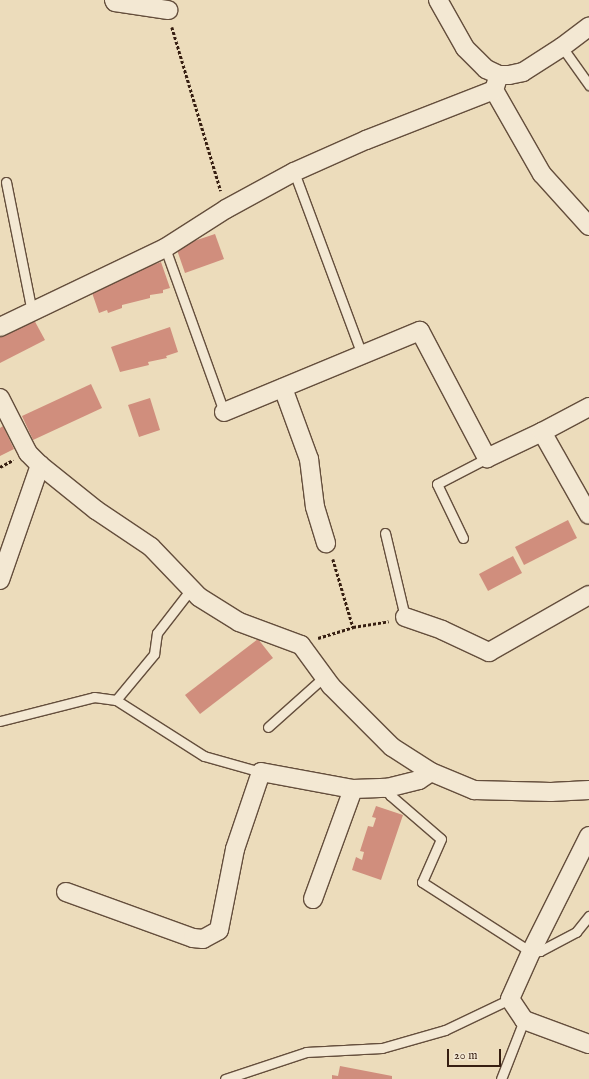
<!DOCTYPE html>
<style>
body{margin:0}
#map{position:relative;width:589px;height:1079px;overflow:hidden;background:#ecdcbb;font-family:"IM FELL English",serif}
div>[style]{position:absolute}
.building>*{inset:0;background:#d08e7d}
.path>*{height:2.5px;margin-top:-1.25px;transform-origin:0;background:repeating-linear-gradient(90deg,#361e11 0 3px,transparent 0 5px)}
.roads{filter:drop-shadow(1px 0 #644e3c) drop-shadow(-1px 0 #644e3c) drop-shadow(0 1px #644e3c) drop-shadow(0 -1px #644e3c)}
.service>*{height:9px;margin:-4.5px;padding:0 4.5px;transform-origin:4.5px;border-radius:4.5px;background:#f3e8d3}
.minor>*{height:18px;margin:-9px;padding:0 9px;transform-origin:9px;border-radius:9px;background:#f3e8d3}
span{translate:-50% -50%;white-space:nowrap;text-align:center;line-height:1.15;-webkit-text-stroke:3px #f3e8d3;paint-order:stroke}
.scale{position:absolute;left:447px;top:1049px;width:54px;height:18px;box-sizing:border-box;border:2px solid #361e11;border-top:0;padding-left:5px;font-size:12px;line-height:14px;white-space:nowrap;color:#361e11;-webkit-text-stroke:3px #f3e8d3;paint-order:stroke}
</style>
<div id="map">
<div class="building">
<div style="clip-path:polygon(215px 234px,224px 259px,185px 273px,177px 250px,179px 246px)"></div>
<div style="clip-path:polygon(161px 262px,170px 288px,163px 290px,163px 293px,150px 295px,150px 298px,122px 305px,122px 308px,108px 313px,107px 310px,99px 313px,90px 287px)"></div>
<div style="clip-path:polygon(33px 318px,45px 340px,0 363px,0 336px)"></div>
<div style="clip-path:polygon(170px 327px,178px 352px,166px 356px,167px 358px,148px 362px,149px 365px,120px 372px,111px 347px)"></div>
<div style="clip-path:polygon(91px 384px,102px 408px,33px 440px,22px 416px)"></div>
<div style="clip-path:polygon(150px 398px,160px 430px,139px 437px,128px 405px)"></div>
<div style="clip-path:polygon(3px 426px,14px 449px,0 456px,0 428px)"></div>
<div style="clip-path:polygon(568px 520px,577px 538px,524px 565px,515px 547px)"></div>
<div style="clip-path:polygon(513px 556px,522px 573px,488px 591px,479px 574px)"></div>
<div style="clip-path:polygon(258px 639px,273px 658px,200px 714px,185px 695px)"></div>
<div style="clip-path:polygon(376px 806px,403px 815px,381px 880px,352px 870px,356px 857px,362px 860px,364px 852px,360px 851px,368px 826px,373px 827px,376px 818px,372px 817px)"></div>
<div style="clip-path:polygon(340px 1066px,392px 1076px,392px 1079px,332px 1079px,332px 1075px,338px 1076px)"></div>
</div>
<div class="path">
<div style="left:172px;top:27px;width:171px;rotate:73.4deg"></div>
<div style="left:0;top:467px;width:15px;rotate:-28deg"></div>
<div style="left:333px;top:559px;width:71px;rotate:73.6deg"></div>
<div style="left:318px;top:638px;width:37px;rotate:-17deg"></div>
<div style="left:353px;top:627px;width:36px;rotate:-9deg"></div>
</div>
<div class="roads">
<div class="service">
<div style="left:562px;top:47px;width:47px;rotate:54.6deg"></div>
<div style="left:294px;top:172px;width:195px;rotate:69.6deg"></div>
<div style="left:6px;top:182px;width:133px;rotate:78.7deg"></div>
<div style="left:165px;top:248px;width:174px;rotate:70.2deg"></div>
<div style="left:385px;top:533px;width:86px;rotate:76.6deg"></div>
<div style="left:463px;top:538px;width:60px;rotate:-115.7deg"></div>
<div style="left:437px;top:484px;width:56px;rotate:-27.5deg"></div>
<div style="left:116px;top:700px;width:60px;rotate:-50.4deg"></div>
<div style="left:154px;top:654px;width:21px;rotate:-82deg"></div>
<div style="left:157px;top:633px;width:56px;rotate:-52.3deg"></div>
<div style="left:0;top:721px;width:97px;rotate:-14.3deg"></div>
<div style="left:94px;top:697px;width:22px;rotate:8deg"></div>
<div style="left:116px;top:700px;width:104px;rotate:32.5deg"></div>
<div style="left:204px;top:756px;width:59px;rotate:15.7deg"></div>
<div style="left:268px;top:727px;width:75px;rotate:-41.8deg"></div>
<div style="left:387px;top:788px;width:8px;rotate:67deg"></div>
<div style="left:390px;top:795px;width:67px;rotate:40.8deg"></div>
<div style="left:441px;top:839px;width:47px;rotate:113.8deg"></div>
<div style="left:422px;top:882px;width:130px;rotate:32.7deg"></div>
<div style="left:531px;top:952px;width:9px;rotate:-6deg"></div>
<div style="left:540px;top:951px;width:41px;rotate:-27.8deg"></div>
<div style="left:576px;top:932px;width:21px;rotate:-51deg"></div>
<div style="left:225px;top:1079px;width:85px;rotate:-18.4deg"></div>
<div style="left:306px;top:1052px;width:76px;rotate:-3deg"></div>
<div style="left:382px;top:1048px;width:66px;rotate:-15.9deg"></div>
<div style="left:445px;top:1030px;width:72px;rotate:-25.5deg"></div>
<div style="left:501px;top:1079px;width:63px;rotate:-68.7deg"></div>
</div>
<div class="minor">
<div style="left:114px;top:0;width:2px;rotate:63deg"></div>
<div style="left:115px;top:2px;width:54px;rotate:8.6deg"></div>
<div style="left:438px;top:0;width:55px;rotate:60.6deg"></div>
<div style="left:465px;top:48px;width:30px;rotate:45deg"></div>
<div style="left:486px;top:69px;width:14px;rotate:25deg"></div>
<div style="left:499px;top:75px;width:10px"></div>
<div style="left:509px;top:75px;width:14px;rotate:-12deg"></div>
<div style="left:523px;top:72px;width:46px;rotate:-32.7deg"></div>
<div style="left:562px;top:47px;width:34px;rotate:-37deg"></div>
<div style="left:494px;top:90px;width:97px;rotate:60.3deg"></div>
<div style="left:542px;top:174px;width:70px;rotate:47.9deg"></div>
<div style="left:0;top:327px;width:183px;rotate:-25.6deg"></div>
<div style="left:165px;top:248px;width:72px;rotate:-32.6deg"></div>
<div style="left:226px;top:209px;width:77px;rotate:-28.6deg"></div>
<div style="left:294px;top:172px;width:79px;rotate:-24deg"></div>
<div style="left:366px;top:140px;width:137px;rotate:-21.3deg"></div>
<div style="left:494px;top:90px;width:16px;rotate:-72deg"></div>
<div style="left:283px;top:388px;width:76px;rotate:69.9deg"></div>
<div style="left:309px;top:459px;width:48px;rotate:82.9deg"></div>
<div style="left:315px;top:507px;width:38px;rotate:73deg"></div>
<div style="left:0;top:398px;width:62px;rotate:63deg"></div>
<div style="left:28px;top:453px;width:17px;rotate:45deg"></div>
<div style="left:40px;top:465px;width:72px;rotate:38.8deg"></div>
<div style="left:96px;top:510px;width:66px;rotate:33.9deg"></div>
<div style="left:151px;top:547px;width:69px;rotate:46.2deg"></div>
<div style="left:199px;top:597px;width:47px;rotate:32deg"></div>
<div style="left:239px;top:622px;width:66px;rotate:20.4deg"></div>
<div style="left:301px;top:645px;width:51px;rotate:53.8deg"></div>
<div style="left:331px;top:686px;width:86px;rotate:45deg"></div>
<div style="left:392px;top:747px;width:46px;rotate:32.7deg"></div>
<div style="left:431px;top:772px;width:47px;rotate:22.7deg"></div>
<div style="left:474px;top:790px;width:77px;rotate:1.5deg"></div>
<div style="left:551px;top:792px;width:38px;rotate:-3deg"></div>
<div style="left:224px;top:412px;width:212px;rotate:-22.5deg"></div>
<div style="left:420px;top:331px;width:144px;rotate:62.2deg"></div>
<div style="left:487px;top:458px;width:61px;rotate:-25.3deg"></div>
<div style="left:542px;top:432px;width:53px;rotate:-28deg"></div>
<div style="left:542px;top:432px;width:95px;rotate:60.5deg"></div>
<div style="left:0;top:580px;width:122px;rotate:-70.8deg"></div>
<div style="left:405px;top:617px;width:39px;rotate:19deg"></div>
<div style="left:442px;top:630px;width:52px;rotate:25.1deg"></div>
<div style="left:489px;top:652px;width:115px;rotate:-29.7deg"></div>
<div style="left:589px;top:836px;width:130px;rotate:116.6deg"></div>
<div style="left:531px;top:952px;width:51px;rotate:114.1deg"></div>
<div style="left:510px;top:999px;width:25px;rotate:56deg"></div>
<div style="left:524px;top:1020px;width:69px;rotate:20.3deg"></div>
<div style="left:66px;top:892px;width:135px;rotate:19.9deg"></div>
<div style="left:193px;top:938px;width:10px;rotate:6deg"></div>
<div style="left:203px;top:939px;width:18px;rotate:-29deg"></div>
<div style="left:219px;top:930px;width:83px;rotate:-78.8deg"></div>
<div style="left:235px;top:849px;width:81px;rotate:-71.3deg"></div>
<div style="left:261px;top:772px;width:94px;rotate:10.5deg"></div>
<div style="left:353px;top:789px;width:34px;rotate:-2deg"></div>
<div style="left:387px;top:788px;width:33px;rotate:-14deg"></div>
<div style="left:419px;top:780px;width:14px;rotate:-34deg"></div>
<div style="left:313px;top:899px;width:117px;rotate:-70deg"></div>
</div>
</div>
<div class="scale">20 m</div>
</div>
